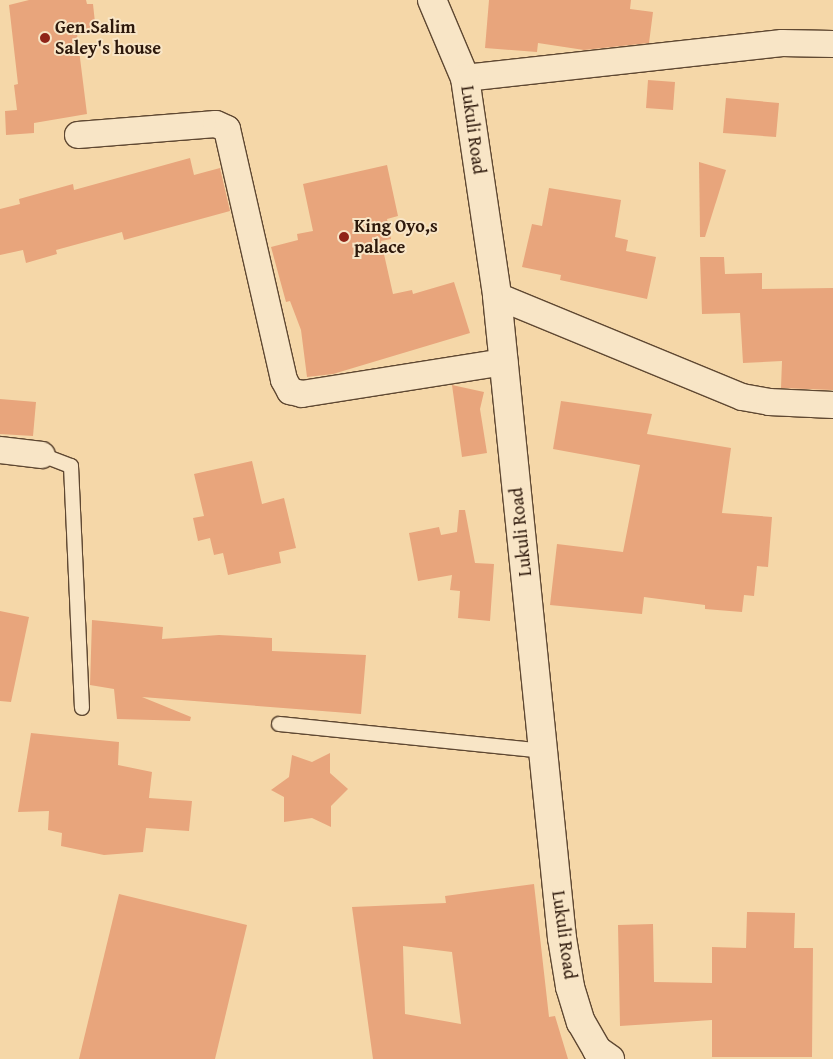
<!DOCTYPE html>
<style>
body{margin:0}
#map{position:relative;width:833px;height:1059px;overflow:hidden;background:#f5d7a8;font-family:"Gentium Book Plus",serif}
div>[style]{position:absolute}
.building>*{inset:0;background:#e8a57c}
.roads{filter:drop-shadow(1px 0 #5f4832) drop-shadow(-1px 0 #5f4832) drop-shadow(0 1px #5f4832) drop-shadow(0 -1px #5f4832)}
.service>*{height:14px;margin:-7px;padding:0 7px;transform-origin:7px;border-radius:7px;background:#f8e5c6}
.minor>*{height:26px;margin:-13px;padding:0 13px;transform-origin:13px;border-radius:13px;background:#f8e5c6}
.tertiary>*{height:28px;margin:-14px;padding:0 14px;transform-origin:14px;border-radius:14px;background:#f8e5c6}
.dots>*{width:14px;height:14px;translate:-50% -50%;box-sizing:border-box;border:2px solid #f8e5c6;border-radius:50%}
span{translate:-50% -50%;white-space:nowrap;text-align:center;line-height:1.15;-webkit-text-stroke:4px #f8e5c6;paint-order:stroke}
.poi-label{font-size:18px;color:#2d180b;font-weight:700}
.left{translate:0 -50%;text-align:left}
.street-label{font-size:18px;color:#2d180b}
</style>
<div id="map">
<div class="building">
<div style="clip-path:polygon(29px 0,86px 0,87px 4px,93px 4px,96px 32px,77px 34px,87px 114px,34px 123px,34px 133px,6px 135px,5px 111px,17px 110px,14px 85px,18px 84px,9px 5px)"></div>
<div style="clip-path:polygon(489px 0,631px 0,630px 9px,653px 12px,649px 43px,584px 50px,538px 43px,537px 52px,485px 48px)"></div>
<div style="clip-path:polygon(648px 80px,675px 82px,673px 110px,646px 108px)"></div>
<div style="clip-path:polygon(726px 98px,779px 103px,776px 137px,723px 133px)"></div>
<div style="clip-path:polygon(190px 158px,194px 175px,220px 168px,230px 211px,124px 240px,122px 232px,56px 250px,57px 254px,26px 263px,23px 250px,0 255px,0 209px,20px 204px,19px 199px,73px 184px,74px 190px)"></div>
<div style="clip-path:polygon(699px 162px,726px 170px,705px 237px,700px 237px)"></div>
<div style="clip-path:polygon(387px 165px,398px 216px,387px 219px,391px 239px,381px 241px,393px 294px,412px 290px,413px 294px,454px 282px,470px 333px,333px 374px,307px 377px,301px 330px,290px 301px,286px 302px,271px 247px,298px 240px,297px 234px,313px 231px,303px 184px)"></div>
<div style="clip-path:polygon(549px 188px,621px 200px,615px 237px,628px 240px,626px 251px,656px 257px,647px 299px,560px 280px,561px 275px,522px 267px,532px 224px,542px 226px)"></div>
<div style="clip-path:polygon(700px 257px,724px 257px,725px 274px,762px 273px,762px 289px,833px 288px,833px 390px,781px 388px,782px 361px,743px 363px,740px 313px,702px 314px)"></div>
<div style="clip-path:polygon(452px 385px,484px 392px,480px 409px,487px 453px,462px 457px)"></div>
<div style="clip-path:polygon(0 399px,36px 402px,33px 436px,0 434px)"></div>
<div style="clip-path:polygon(561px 401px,652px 414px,647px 434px,731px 448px,722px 513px,772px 517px,768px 567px,757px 566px,754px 596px,744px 595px,742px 612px,705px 609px,705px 605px,644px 597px,642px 614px,550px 605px,557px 544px,623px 552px,640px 465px,553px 449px)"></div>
<div style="clip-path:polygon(252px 461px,262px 504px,284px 498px,296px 548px,279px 552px,281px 563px,228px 575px,223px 553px,214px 555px,210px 538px,198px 541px,193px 518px,204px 516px,194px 474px)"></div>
<div style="clip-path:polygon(459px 510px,465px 510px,475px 563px,494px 564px,490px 621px,458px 618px,460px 591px,450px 590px,452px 575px,418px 581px,409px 533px,439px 527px,441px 535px,457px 532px)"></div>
<div style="clip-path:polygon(0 611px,29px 617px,11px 702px,0 701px)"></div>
<div style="clip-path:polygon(92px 620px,163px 627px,162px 639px,219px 635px,272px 638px,272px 651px,366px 655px,361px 714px,142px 697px,191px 717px,190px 721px,117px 719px,114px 689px,90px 685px)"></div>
<div style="clip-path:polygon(31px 733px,119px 742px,118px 765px,152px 772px,149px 798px,192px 801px,189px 831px,146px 828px,143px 852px,104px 855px,61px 846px,62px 833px,48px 830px,49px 811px,18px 812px)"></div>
<div style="clip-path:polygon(330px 753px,330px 773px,348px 789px,331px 806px,331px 827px,312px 818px,284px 822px,284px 797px,271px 790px,289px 777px,292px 755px,312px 762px)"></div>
<div style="clip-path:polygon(evenodd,534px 884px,549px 1017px,555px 1016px,568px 1059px,373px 1059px,352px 907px,446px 903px,445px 896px,534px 884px,403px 946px,452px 952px,461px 1024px,405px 1014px,403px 946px)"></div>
<div style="clip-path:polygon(119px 894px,247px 925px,215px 1059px,79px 1059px)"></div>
<div style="clip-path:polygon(747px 912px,795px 913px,794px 948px,813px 948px,812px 1057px,712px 1057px,712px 1020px,620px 1026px,618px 925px,653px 924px,654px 982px,712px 983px,712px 947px,746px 948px)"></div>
</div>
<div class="roads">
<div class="service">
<div style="left:42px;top:455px;width:31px;rotate:21deg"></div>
<div style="left:71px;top:466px;width:242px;rotate:87.4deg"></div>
<div style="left:279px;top:724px;width:265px;rotate:5.8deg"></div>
</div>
<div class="minor">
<div style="left:465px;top:78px;width:319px;rotate:-6.3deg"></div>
<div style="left:782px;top:43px;width:51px;rotate:1.1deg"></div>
<div style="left:78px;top:135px;width:138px;rotate:-4.6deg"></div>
<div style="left:216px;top:124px;width:12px;rotate:24deg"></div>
<div style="left:227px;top:129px;width:257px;rotate:77.2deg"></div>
<div style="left:284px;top:380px;width:13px;rotate:61deg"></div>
<div style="left:290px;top:391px;width:12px;rotate:14deg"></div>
<div style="left:302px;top:394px;width:205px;rotate:-9deg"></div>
<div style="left:497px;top:296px;width:265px;rotate:22.4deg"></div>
<div style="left:742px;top:397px;width:27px;rotate:10deg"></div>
<div style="left:769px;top:402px;width:64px;rotate:2.7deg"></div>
<div style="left:0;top:450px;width:42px;rotate:6.8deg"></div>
</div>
<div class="tertiary">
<div style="left:432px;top:0;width:85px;rotate:67.1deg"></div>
<div style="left:465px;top:78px;width:220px;rotate:81.6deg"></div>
<div style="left:497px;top:296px;width:645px;rotate:84.22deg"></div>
<div style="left:562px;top:938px;width:50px;rotate:80.7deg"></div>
<div style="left:570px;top:987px;width:37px;rotate:73deg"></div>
<div style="left:581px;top:1022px;width:32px;rotate:60deg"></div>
<div style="left:597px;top:1050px;width:16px;rotate:35deg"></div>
</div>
</div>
<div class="dots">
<div style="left:45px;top:38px;background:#8f2418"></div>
<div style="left:344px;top:237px;background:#8f2418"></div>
</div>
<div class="poi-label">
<span class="left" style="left:55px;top:38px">Gen.Salim<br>Saley's house</span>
<span class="left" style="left:354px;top:237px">King Oyo,s<br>palace</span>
</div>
<div class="street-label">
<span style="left:473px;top:130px;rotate:82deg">Lukuli Road</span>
<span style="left:521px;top:532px;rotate:-96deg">Lukuli Road</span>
<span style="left:564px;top:935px;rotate:82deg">Lukuli Road</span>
</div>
</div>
